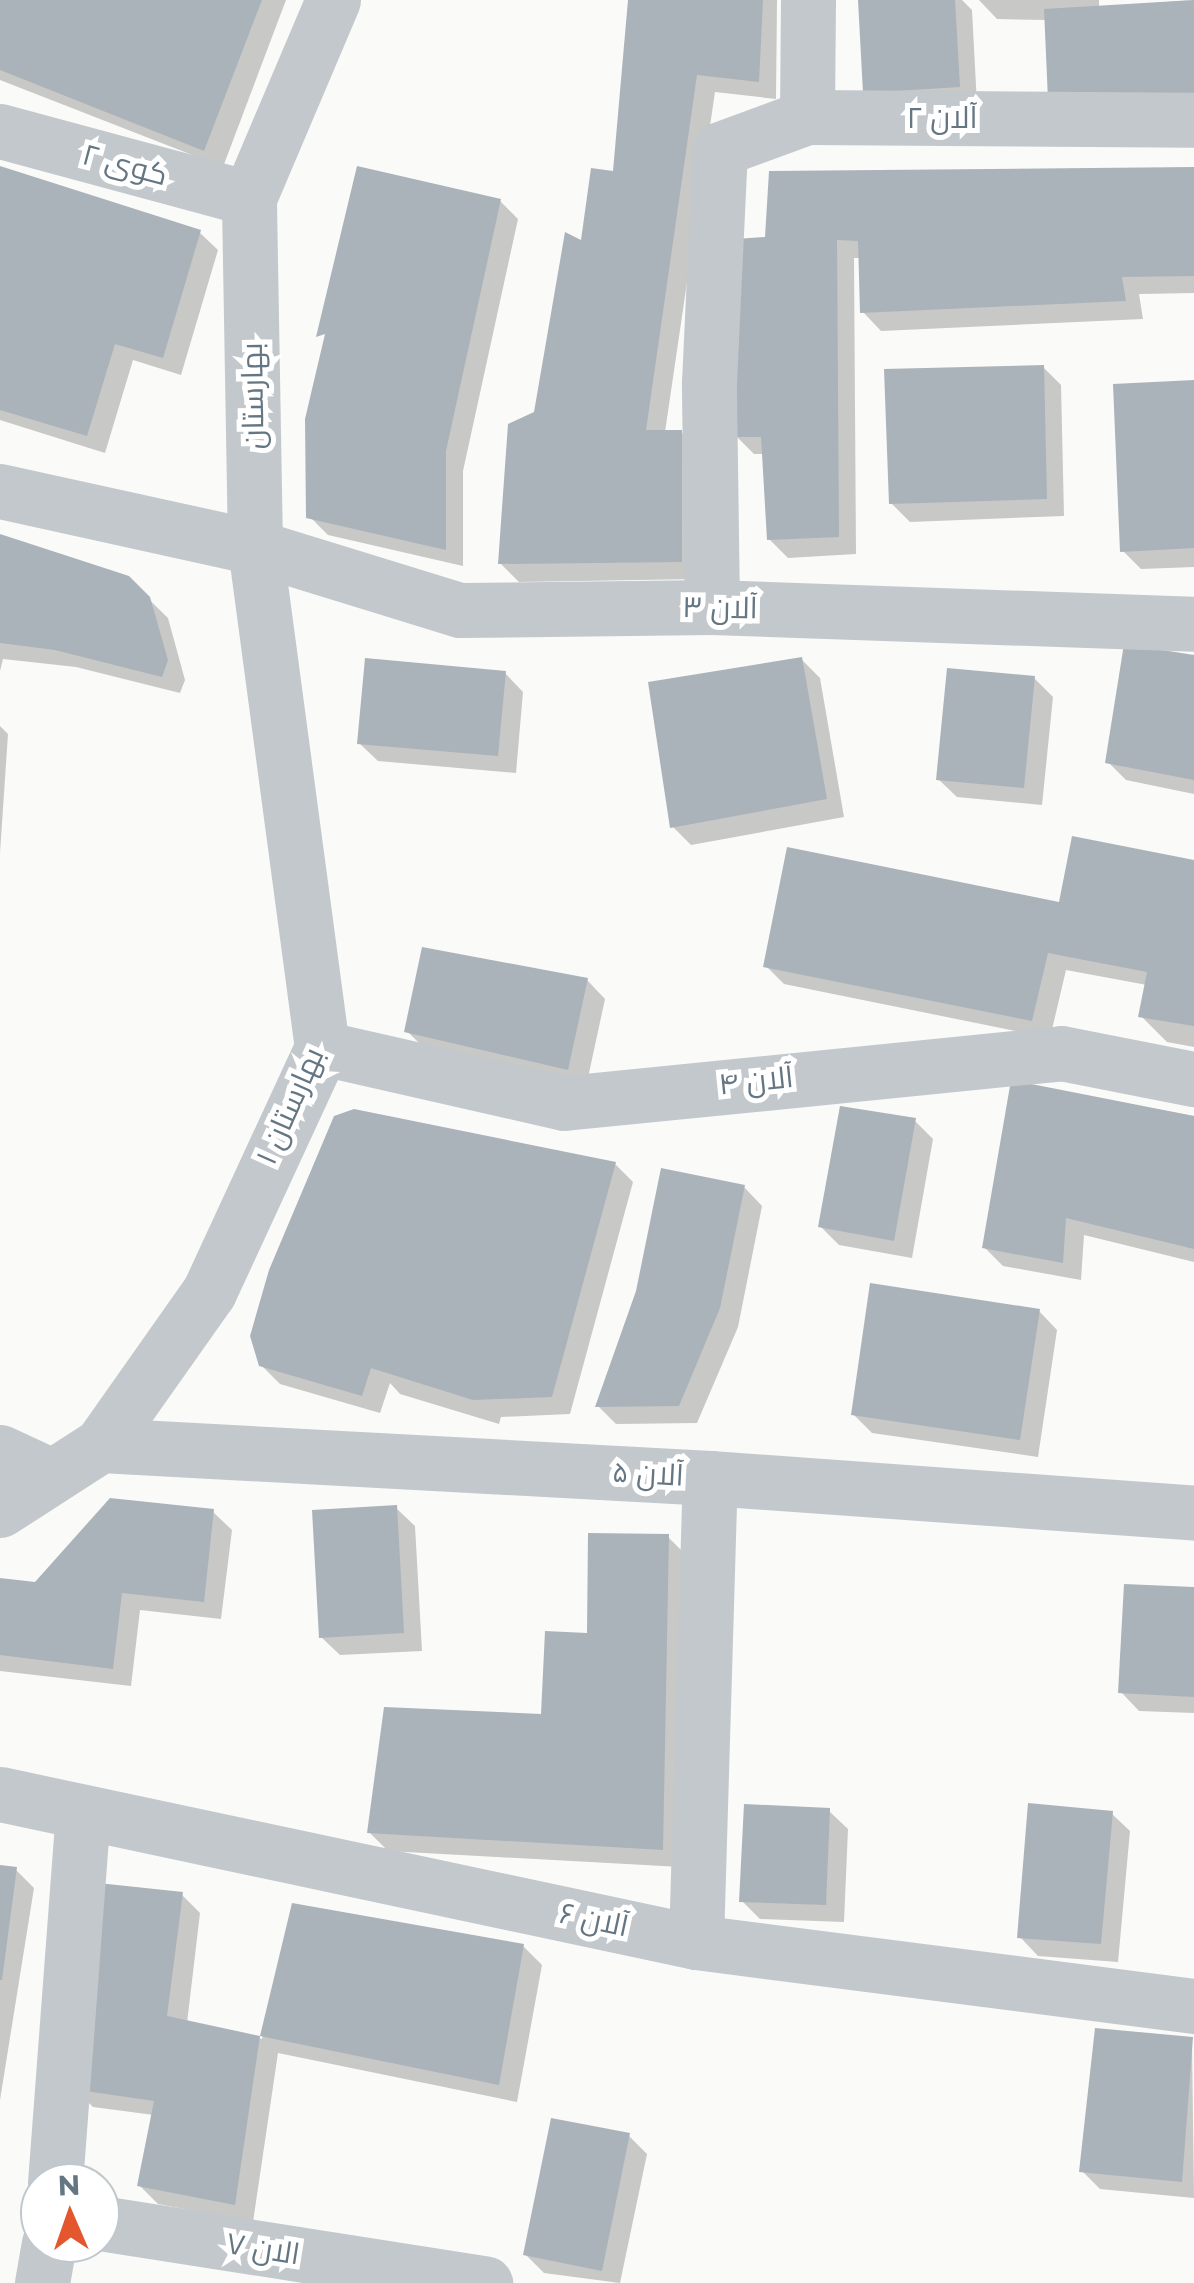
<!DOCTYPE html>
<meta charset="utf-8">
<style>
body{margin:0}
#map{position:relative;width:1194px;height:2283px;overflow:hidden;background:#fafaf8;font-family:Montserrat,Cairo,sans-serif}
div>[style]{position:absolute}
.shadow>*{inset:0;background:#0003}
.building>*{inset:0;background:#aab3b9}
.minor>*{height:55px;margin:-27.5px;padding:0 27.5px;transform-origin:27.5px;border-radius:27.5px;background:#c3c8cc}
span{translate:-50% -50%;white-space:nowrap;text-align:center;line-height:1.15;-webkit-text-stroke:10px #fff;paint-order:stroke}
.street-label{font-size:30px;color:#657683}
.north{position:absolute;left:20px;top:2163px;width:100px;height:100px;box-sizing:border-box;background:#fff;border:2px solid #c1c8cd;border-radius:50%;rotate:358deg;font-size:28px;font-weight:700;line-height:40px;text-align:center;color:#657683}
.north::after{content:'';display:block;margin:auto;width:35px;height:45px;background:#e4572e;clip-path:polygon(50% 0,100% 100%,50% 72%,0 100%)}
</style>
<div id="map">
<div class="shadow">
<div style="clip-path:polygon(0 0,286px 0,223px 167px,0 80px)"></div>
<div style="clip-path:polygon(629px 0,777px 0,776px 99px,715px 92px,665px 432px,681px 432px,700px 450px,699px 579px,519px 582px,500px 563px,583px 244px,615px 174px)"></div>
<div style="clip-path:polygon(860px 0,962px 0,972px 10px,977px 105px,884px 110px)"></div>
<div style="clip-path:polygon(979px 0,1099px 0,1099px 7px,1194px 0,1047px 20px,997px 19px)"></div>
<div style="clip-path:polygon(1194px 167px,1194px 293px,1139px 294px,1143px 319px,881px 331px,863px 312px,861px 258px,854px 258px,856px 554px,788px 558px,769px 539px,765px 454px,754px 454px,736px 436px,768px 239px)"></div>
<div style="clip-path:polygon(0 168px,199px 232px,218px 250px,181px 375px,133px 360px,105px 453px,0 420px)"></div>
<div style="clip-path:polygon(500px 201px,518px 219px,463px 471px,463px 566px,328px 535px,309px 516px)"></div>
<div style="clip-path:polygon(1043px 367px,1061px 385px,1064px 516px,910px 522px,891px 503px)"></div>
<div style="clip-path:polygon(1194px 382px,1194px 567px,1141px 569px,1123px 551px)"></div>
<div style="clip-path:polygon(0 536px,127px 578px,168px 618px,185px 680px,180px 693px,76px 667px,3px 659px,0 671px)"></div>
<div style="clip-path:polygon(1194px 658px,1194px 794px,1126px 780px,1108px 762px)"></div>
<div style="clip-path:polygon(802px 660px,820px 678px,844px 817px,691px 845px,673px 827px)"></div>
<div style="clip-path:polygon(505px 673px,523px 692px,516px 773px,378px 761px,359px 743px)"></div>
<div style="clip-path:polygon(1034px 678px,1053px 697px,1042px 805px,957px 797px,938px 779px)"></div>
<div style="clip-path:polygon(0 726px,8px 734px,0 853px)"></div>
<div style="clip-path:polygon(1194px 862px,1194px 1047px,1167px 1042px,1141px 1016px,1147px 985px,1066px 970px,1050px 1038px,784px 984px,766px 966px,1061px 905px)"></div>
<div style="clip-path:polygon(587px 980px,605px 999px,586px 1087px,425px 1049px,407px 1031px)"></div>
<div style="clip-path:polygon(1013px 1083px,1194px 1116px,1194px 1262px,1084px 1235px,1081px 1280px,1003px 1266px,985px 1248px)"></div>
<div style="clip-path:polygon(915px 1121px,933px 1139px,912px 1258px,839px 1245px,821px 1227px)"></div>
<div style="clip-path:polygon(615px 1164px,633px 1182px,570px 1414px,501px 1417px,499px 1424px,400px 1394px,390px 1383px,380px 1413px,280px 1384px,261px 1365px)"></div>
<div style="clip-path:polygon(744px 1187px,762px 1206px,738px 1327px,697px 1423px,616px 1424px,598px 1406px)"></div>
<div style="clip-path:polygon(1039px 1311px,1057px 1330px,1038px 1457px,872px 1433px,853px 1414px)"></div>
<div style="clip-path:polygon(396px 1508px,415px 1526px,422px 1651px,340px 1655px,321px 1637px)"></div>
<div style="clip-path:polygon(213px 1512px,232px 1530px,221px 1619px,140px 1610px,131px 1686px,0 1671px,0 1581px,36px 1585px)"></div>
<div style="clip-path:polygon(668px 1537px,686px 1555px,681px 1867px,388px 1851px,370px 1833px,544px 1717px)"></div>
<div style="clip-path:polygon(1194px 1590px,1194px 1713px,1139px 1711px,1121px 1692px)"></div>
<div style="clip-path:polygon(829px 1811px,848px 1829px,844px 1922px,760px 1919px,742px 1901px)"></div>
<div style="clip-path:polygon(1111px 1813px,1130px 1831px,1118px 1962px,1038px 1956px,1020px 1937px)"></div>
<div style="clip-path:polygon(0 1867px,16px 1870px,34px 1888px,0 2100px)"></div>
<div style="clip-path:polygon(182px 1895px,200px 1913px,187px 2023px,262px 2039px,294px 1906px,523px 1946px,542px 1965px,517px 2102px,278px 2053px,253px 2222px,158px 2204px,140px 2186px,154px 2115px,93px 2107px,74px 2088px)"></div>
<div style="clip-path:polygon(1192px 2039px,1194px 2198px,1100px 2189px,1082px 2171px)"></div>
<div style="clip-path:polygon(629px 2136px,647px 2154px,620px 2283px,544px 2273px,525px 2254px)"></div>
</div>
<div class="building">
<div style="clip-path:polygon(0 0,262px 0,204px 151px,0 70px)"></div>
<div style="clip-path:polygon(628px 0,763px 0,759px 82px,697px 75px,646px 430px,682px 430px,682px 562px,498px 564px,508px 424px,534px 412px,565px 232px,581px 240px,591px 168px,613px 171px)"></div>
<div style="clip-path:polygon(858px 0,955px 0,960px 87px,863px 93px)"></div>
<div style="clip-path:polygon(1194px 0,1194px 97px,1048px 100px,1044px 9px)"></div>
<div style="clip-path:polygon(0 166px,201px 230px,163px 358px,115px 344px,87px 436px,0 410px)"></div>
<div style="clip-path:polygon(357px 166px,501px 199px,446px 451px,446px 550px,306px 518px,305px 419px,325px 334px,316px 337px)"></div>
<div style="clip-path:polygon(1194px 167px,1194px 276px,1122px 277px,1126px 301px,860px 313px,858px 241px,837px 240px,839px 537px,767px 540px,761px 437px,733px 437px,736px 239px,765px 237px,769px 171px)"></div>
<div style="clip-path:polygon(1044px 365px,1047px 499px,889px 504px,884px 369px)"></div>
<div style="clip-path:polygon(1194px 380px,1194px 548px,1120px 552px,1113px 384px)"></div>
<div style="clip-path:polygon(0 534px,129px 576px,150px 597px,168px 660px,162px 677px,55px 650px,0 643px)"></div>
<div style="clip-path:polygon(1124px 644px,1194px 655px,1194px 780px,1105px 763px)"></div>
<div style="clip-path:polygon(802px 657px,827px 799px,670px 828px,648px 682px)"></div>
<div style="clip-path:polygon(365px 658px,506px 671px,498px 756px,357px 744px)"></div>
<div style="clip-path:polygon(947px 668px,1035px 676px,1024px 788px,936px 780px)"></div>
<div style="clip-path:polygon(1072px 836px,1194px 860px,1194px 1026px,1138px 1017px,1147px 972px,1048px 953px,1032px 1021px,763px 967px,787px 847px,1059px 902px)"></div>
<div style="clip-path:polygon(422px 947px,588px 978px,568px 1070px,404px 1032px)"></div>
<div style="clip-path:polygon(1011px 1080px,1194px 1116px,1194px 1249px,1066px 1218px,1063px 1263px,982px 1248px)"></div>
<div style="clip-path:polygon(840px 1106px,916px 1118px,894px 1241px,818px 1227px)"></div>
<div style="clip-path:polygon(354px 1109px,616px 1162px,552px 1397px,473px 1400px,371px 1368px,362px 1396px,259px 1366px,250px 1336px,269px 1270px,334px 1116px)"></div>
<div style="clip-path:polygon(661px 1168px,745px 1185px,720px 1308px,679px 1406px,595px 1407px,636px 1291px)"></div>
<div style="clip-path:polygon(870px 1283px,1040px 1309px,1020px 1440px,851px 1415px)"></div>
<div style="clip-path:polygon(110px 1498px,214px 1509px,204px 1602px,122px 1593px,113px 1669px,0 1655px,0 1578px,35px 1582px)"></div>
<div style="clip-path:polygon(397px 1505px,404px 1633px,319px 1638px,312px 1510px)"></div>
<div style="clip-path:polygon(588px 1533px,669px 1534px,663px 1850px,367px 1833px,384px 1707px,541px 1714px,545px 1631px,587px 1633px)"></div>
<div style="clip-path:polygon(1124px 1584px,1194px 1587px,1194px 1697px,1118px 1693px)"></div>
<div style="clip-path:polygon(1028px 1803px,1113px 1811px,1101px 1944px,1017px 1938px)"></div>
<div style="clip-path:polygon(744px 1804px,830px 1808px,826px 1905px,739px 1902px)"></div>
<div style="clip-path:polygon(0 1865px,17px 1867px,2px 1980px,0 1980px)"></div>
<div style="clip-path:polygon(98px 1883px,183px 1892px,167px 2016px,260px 2036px,235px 2205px,137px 2186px,154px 2101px,72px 2089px)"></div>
<div style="clip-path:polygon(292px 1903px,524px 1944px,499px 2085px,260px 2036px)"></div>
<div style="clip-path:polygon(1095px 2028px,1193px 2037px,1182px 2182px,1079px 2172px)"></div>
<div style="clip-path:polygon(551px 2118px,630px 2133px,602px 2271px,523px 2255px)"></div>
</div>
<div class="minor">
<div style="left:808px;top:0;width:117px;rotate:90.5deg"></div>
<div style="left:807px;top:117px;width:387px;rotate:0.4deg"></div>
<div style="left:0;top:131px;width:258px;rotate:15.1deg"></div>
<div style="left:0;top:491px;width:261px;rotate:12.4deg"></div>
<div style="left:255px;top:547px;width:214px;rotate:17.1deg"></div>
<div style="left:460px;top:610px;width:252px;rotate:-0.7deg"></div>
<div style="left:712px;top:607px;width:482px;rotate:2deg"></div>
<div style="left:712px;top:607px;width:225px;rotate:-90.8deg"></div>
<div style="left:709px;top:382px;width:233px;rotate:-87.3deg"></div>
<div style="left:720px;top:149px;width:93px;rotate:-20.2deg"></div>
<div style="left:322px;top:1048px;width:248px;rotate:12.8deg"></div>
<div style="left:564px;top:1103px;width:500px;rotate:-5.7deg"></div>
<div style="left:1061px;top:1053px;width:136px;rotate:11.1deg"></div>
<div style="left:101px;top:1445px;width:610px;rotate:3.1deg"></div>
<div style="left:710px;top:1478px;width:485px;rotate:4.1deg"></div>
<div style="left:0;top:1452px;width:57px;rotate:24.8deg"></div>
<div style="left:0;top:1510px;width:120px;rotate:-32.8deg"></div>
<div style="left:101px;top:1445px;width:187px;rotate:-54.8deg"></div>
<div style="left:209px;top:1292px;width:269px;rotate:-65.2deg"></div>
<div style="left:322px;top:1048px;width:505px;rotate:-97.62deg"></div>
<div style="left:255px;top:547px;width:349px;rotate:-91deg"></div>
<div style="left:249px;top:198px;width:215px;rotate:-67deg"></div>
<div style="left:0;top:1794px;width:712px;rotate:12deg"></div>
<div style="left:696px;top:1942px;width:502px;rotate:7.32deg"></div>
<div style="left:696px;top:1942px;width:464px;rotate:-88.3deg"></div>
<div style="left:55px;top:2183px;width:372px;rotate:-85.7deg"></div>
<div style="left:100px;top:2223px;width:390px;rotate:8.9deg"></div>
<div style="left:42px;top:2283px;width:41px;rotate:-80.1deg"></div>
</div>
<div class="street-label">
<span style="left:942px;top:118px">آلان ۲</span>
<span style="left:125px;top:165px;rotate:15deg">کوی ۲</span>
<span style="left:253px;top:396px;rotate:-91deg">بهارستان</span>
<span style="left:720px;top:608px;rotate:1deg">آلان ۳</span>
<span style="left:756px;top:1081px;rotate:-6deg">آلان ۴</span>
<span style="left:290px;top:1106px;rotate:-66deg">بهارستان ۱</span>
<span style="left:648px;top:1474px;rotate:3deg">آلان ۵</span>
<span style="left:594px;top:1920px;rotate:12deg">آلان ۶</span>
<span style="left:263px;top:2249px;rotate:9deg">الان ۷</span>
</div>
<div class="north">N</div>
</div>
